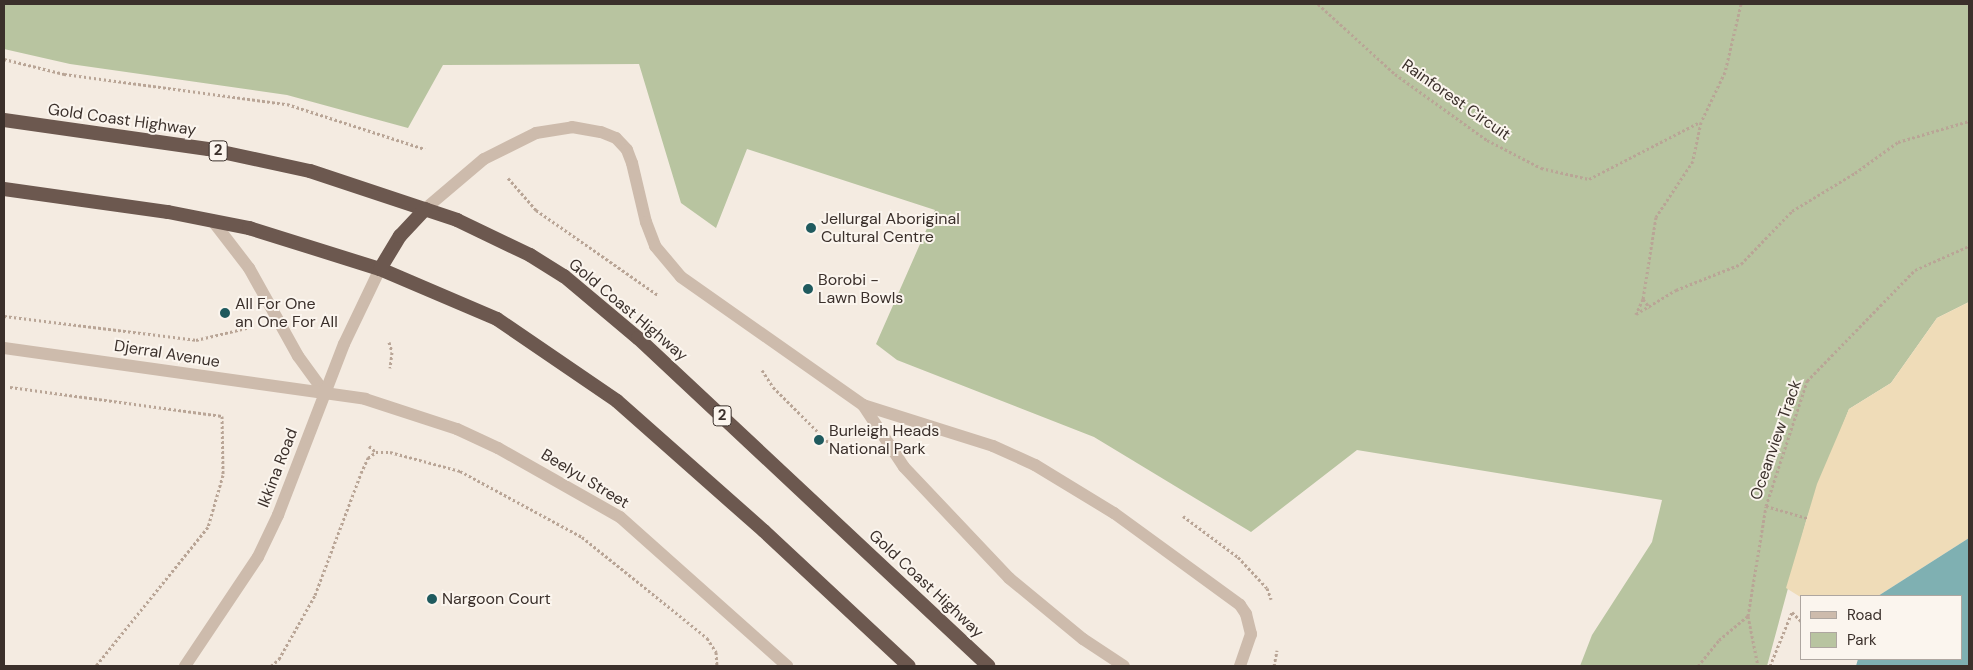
<!DOCTYPE html>
<style>
body{margin:0}
#map{position:relative;width:1973px;height:670px;overflow:hidden;background:#f4ebe1;font-family:"DM Sans",sans-serif}
div>[style]{position:absolute}
.green>*{inset:0;background:#b8c4a0}
.sand>*{inset:0;background:#efdcb8}
.water>*{inset:0;background:#7fb0b2}
.path>*{height:3px;margin-top:-1.5px;transform-origin:0;background:repeating-linear-gradient(90deg,#b9a596 0 2.5px,transparent 0 5px)}
.service>*{height:12px;margin:-6px;padding:0 6px;transform-origin:6px;border-radius:6px;background:#cdbbac}
.minor>*{height:12px;margin:-6px;padding:0 6px;transform-origin:6px;border-radius:6px;background:#cdbbac}
.trunk>*{height:14px;margin:-7px;padding:0 7px;transform-origin:7px;border-radius:7px;background:#6c584f}
.dots>*{width:14px;height:14px;translate:-50% -50%;box-sizing:border-box;border:2px solid #fbf5ee;border-radius:50%}
span{translate:-50% -50%;white-space:nowrap;text-align:center;line-height:1.15;-webkit-text-stroke:4px #fbf5ee;paint-order:stroke}
.shield-label span{padding:1px 4px;background:#fbf5ee;border:1px solid;border-radius:4px;-webkit-text-stroke-width:0}
.shield-label{font-size:15px;color:#3b302b;font-weight:700}
.street-label{font-size:16px;color:#3b302b}
.poi-label{font-size:16px;color:#3b302b}
.left{translate:0 -50%;text-align:left}
.frame{position:absolute;inset:0;border:5px solid #3b302b;pointer-events:none}
.legend{position:absolute;left:1800px;top:595px;width:162px;height:65px;box-sizing:border-box;background:#fbf5ee;border:1px solid #aea6a0;margin:0;padding:6px 9px;list-style:none;font-size:15px;color:#3b302b}
.legend li{display:flex;align-items:center;gap:10px;height:25px}
.legend b{width:25px;border:1px solid #aea6a0}
</style>
<div id="map">
<div class="green">
<div style="clip-path:polygon(4px 4px,1969px 4px,1969px 302px,1937px 318px,1891px 383px,1849px 409px,1807px 518px,1767px 666px,1580px 666px,1592px 635px,1652px 542px,1662px 500px,1357px 450px,1251px 532px,1094px 437px,897px 360px,876px 344px,935px 210px,747px 149px,716px 228px,681px 203px,639px 64px,443px 65px,408px 128px,287px 95px,70px 64px,4px 49px)"></div>
</div>
<div class="sand">
<div style="clip-path:polygon(1969px 302px,1969px 538px,1878px 596px,1802px 598px,1786px 588px,1817px 484px,1849px 409px,1891px 383px,1937px 318px)"></div>
</div>
<div class="water">
<div style="clip-path:polygon(1969px 538px,1969px 666px,1856px 666px,1858px 659px,1962px 659px,1962px 596px,1878px 596px)"></div>
</div>
<div class="path">
<div style="left:1318px;top:4px;width:104px;rotate:42.3deg"></div>
<div style="left:1395px;top:74px;width:113px;rotate:35.7deg"></div>
<div style="left:1487px;top:140px;width:61px;rotate:27.4deg"></div>
<div style="left:1541px;top:168px;width:49px;rotate:12.9deg"></div>
<div style="left:1589px;top:179px;width:125px;rotate:-27.2deg"></div>
<div style="left:1741px;top:4px;width:70px;rotate:103.2deg"></div>
<div style="left:1725px;top:72px;width:55px;rotate:115.6deg"></div>
<div style="left:1701px;top:122px;width:40px;rotate:102deg"></div>
<div style="left:1693px;top:161px;width:67px;rotate:123.5deg"></div>
<div style="left:1656px;top:217px;width:83px;rotate:99deg"></div>
<div style="left:1643px;top:299px;width:17px;rotate:115deg"></div>
<div style="left:1636px;top:314px;width:47px;rotate:-31deg"></div>
<div style="left:1676px;top:290px;width:70px;rotate:-21.8deg"></div>
<div style="left:1741px;top:264px;width:74px;rotate:-46.1deg"></div>
<div style="left:1792px;top:211px;width:74px;rotate:-31.1deg"></div>
<div style="left:1855px;top:173px;width:53px;rotate:-35.8deg"></div>
<div style="left:1898px;top:142px;width:74px;rotate:-16.5deg"></div>
<div style="left:4px;top:59px;width:62px;rotate:14deg"></div>
<div style="left:64px;top:74px;width:225px;rotate:7.7deg"></div>
<div style="left:287px;top:104px;width:145px;rotate:18.1deg"></div>
<div style="left:508px;top:178px;width:43px;rotate:48.8deg"></div>
<div style="left:536px;top:210px;width:149px;rotate:34.9deg"></div>
<div style="left:1643px;top:299px;width:11px;rotate:52deg"></div>
<div style="left:4px;top:316px;width:193px;rotate:7.1deg"></div>
<div style="left:196px;top:340px;width:57px;rotate:-13.3deg"></div>
<div style="left:389px;top:342px;width:10px;rotate:73deg"></div>
<div style="left:392px;top:352px;width:16px;rotate:97deg"></div>
<div style="left:762px;top:370px;width:20px;rotate:57deg"></div>
<div style="left:773px;top:387px;width:86px;rotate:45deg"></div>
<div style="left:10px;top:387px;width:214px;rotate:7.8deg"></div>
<div style="left:222px;top:416px;width:59px;rotate:89deg"></div>
<div style="left:223px;top:475px;width:54px;rotate:106.1deg"></div>
<div style="left:208px;top:527px;width:179px;rotate:128.9deg"></div>
<div style="left:369px;top:446px;width:9px;rotate:41deg"></div>
<div style="left:376px;top:452px;width:14px"></div>
<div style="left:390px;top:452px;width:73px;rotate:15.2deg"></div>
<div style="left:460px;top:471px;width:139px;rotate:28.4deg"></div>
<div style="left:582px;top:537px;width:161px;rotate:38.9deg"></div>
<div style="left:707px;top:638px;width:17px;rotate:57deg"></div>
<div style="left:716px;top:652px;width:14px;rotate:86deg"></div>
<div style="left:1766px;top:506px;width:43px;rotate:16.3deg"></div>
<div style="left:1183px;top:516px;width:69px;rotate:36.7deg"></div>
<div style="left:1238px;top:557px;width:42px;rotate:46.9deg"></div>
<div style="left:1267px;top:588px;width:12px;rotate:70deg"></div>
<div style="left:1748px;top:616px;width:51px;rotate:78.7deg"></div>
<div style="left:271px;top:666px;width:11px;rotate:-41deg"></div>
<div style="left:279px;top:659px;width:73px;rotate:-60.6deg"></div>
<div style="left:315px;top:595px;width:130px;rotate:-69.3deg"></div>
<div style="left:361px;top:473px;width:17px;rotate:-65deg"></div>
<div style="left:368px;top:458px;width:10px;rotate:-37deg"></div>
<div style="left:1274px;top:666px;width:16px;rotate:-79deg"></div>
<div style="left:1698px;top:666px;width:33px;rotate:-51deg"></div>
<div style="left:1719px;top:640px;width:38px;rotate:-40deg"></div>
<div style="left:1748px;top:616px;width:111px;rotate:-80.7deg"></div>
<div style="left:1766px;top:506px;width:132px;rotate:-71.8deg"></div>
<div style="left:1807px;top:381px;width:155px;rotate:-45.8deg"></div>
<div style="left:1915px;top:270px;width:59px;rotate:-24deg"></div>
<div style="left:1770px;top:666px;width:58px;rotate:-67.8deg"></div>
<div style="left:1792px;top:612px;width:14px;rotate:45deg"></div>
</div>
<div class="service">
<div style="left:425px;top:209px;width:77px;rotate:-40.3deg"></div>
<div style="left:484px;top:159px;width:58px;rotate:-26.6deg"></div>
<div style="left:536px;top:133px;width:36px;rotate:-9deg"></div>
<div style="left:572px;top:127px;width:29px;rotate:10deg"></div>
<div style="left:601px;top:132px;width:16px;rotate:22deg"></div>
<div style="left:616px;top:138px;width:16px;rotate:47deg"></div>
<div style="left:627px;top:150px;width:14px;rotate:69deg"></div>
<div style="left:632px;top:163px;width:61px;rotate:76.7deg"></div>
<div style="left:646px;top:222px;width:26px;rotate:69deg"></div>
<div style="left:655px;top:246px;width:40px;rotate:50deg"></div>
<div style="left:681px;top:277px;width:223px;rotate:35.1deg"></div>
<div style="left:863px;top:405px;width:136px;rotate:17.5deg"></div>
<div style="left:993px;top:446px;width:46px;rotate:24.3deg"></div>
<div style="left:1035px;top:465px;width:92px;rotate:31.3deg"></div>
<div style="left:1114px;top:513px;width:156px;rotate:36.1deg"></div>
<div style="left:1240px;top:605px;width:11px;rotate:56deg"></div>
<div style="left:1246px;top:614px;width:21px;rotate:76deg"></div>
<div style="left:1251px;top:634px;width:34px;rotate:109deg"></div>
<div style="left:863px;top:405px;width:74px;rotate:56.5deg"></div>
<div style="left:904px;top:467px;width:153px;rotate:46.6deg"></div>
<div style="left:1009px;top:578px;width:96px;rotate:39.5deg"></div>
<div style="left:1083px;top:639px;width:49px;rotate:33.4deg"></div>
</div>
<div class="minor">
<div style="left:212px;top:220px;width:61px;rotate:52.4deg"></div>
<div style="left:249px;top:268px;width:101px;rotate:60.9deg"></div>
<div style="left:298px;top:356px;width:46px;rotate:53.9deg"></div>
<div style="left:4px;top:348px;width:365px;rotate:8deg"></div>
<div style="left:365px;top:399px;width:97px;rotate:18.1deg"></div>
<div style="left:457px;top:429px;width:45px;rotate:24.9deg"></div>
<div style="left:498px;top:448px;width:140px;rotate:29.5deg"></div>
<div style="left:620px;top:517px;width:224px;rotate:41.7deg"></div>
<div style="left:185px;top:666px;width:131px;rotate:-56.2deg"></div>
<div style="left:258px;top:557px;width:47px;rotate:-64.5deg"></div>
<div style="left:278px;top:515px;width:183px;rotate:-68.9deg"></div>
<div style="left:344px;top:344px;width:83px;rotate:-64.4deg"></div>
</div>
<div class="trunk">
<div style="left:4px;top:120px;width:206px;rotate:8.1deg"></div>
<div style="left:208px;top:149px;width:104px;rotate:12.2deg"></div>
<div style="left:310px;top:171px;width:155px;rotate:18.4deg"></div>
<div style="left:457px;top:220px;width:81px;rotate:25.6deg"></div>
<div style="left:530px;top:255px;width:40px;rotate:32deg"></div>
<div style="left:564px;top:276px;width:97px;rotate:40deg"></div>
<div style="left:638px;top:338px;width:480px;rotate:43.1deg"></div>
<div style="left:4px;top:189px;width:166px;rotate:8deg"></div>
<div style="left:168px;top:212px;width:83px;rotate:11.2deg"></div>
<div style="left:249px;top:228px;width:137px;rotate:17.4deg"></div>
<div style="left:380px;top:269px;width:127px;rotate:23.1deg"></div>
<div style="left:497px;top:319px;width:145px;rotate:34.3deg"></div>
<div style="left:617px;top:401px;width:196px;rotate:41.5deg"></div>
<div style="left:764px;top:531px;width:198px;rotate:43deg"></div>
<div style="left:380px;top:269px;width:39px;rotate:-59deg"></div>
<div style="left:400px;top:236px;width:37px;rotate:-47deg"></div>
</div>
<div class="dots">
<div style="left:811px;top:228px;background:#1f5a5e"></div>
<div style="left:808px;top:289px;background:#1f5a5e"></div>
<div style="left:225px;top:313px;background:#1f5a5e"></div>
<div style="left:819px;top:440px;background:#1f5a5e"></div>
<div style="left:432px;top:599px;background:#1f5a5e"></div>
</div>
<div class="shield-label">
<span style="left:218px;top:151px">2</span>
<span style="left:722px;top:416px">2</span>
</div>
<div class="street-label">
<span style="left:1456px;top:100px;rotate:35deg">Rainforest Circuit</span>
<span style="left:122px;top:120px;rotate:8deg">Gold Coast Highway</span>
<span style="left:628px;top:310px;rotate:40deg">Gold Coast Highway</span>
<span style="left:167px;top:354px;rotate:9deg">Djerral Avenue</span>
<span style="left:1776px;top:440px;rotate:-71deg">Oceanview Track</span>
<span style="left:278px;top:468px;rotate:-69deg">Ikkina Road</span>
<span style="left:585px;top:479px;rotate:31deg">Beelyu Street</span>
<span style="left:926px;top:584px;rotate:43deg">Gold Coast Highway</span>
</div>
<div class="poi-label">
<span class="left" style="left:821px;top:228px">Jellurgal Aboriginal<br>Cultural Centre</span>
<span class="left" style="left:818px;top:289px">Borobi -<br>Lawn Bowls</span>
<span class="left" style="left:235px;top:313px">All For One<br>an One For All</span>
<span class="left" style="left:829px;top:440px">Burleigh Heads<br>National Park</span>
<span class="left" style="left:442px;top:599px">Nargoon Court</span>
</div>
<div class="frame"></div>
<ul class="legend">
<li><b style="height:6px;background:#cdbbac"></b>Road</li>
<li><b style="height:14px;background:#b8c4a0"></b>Park</li>
</ul>
</div>
